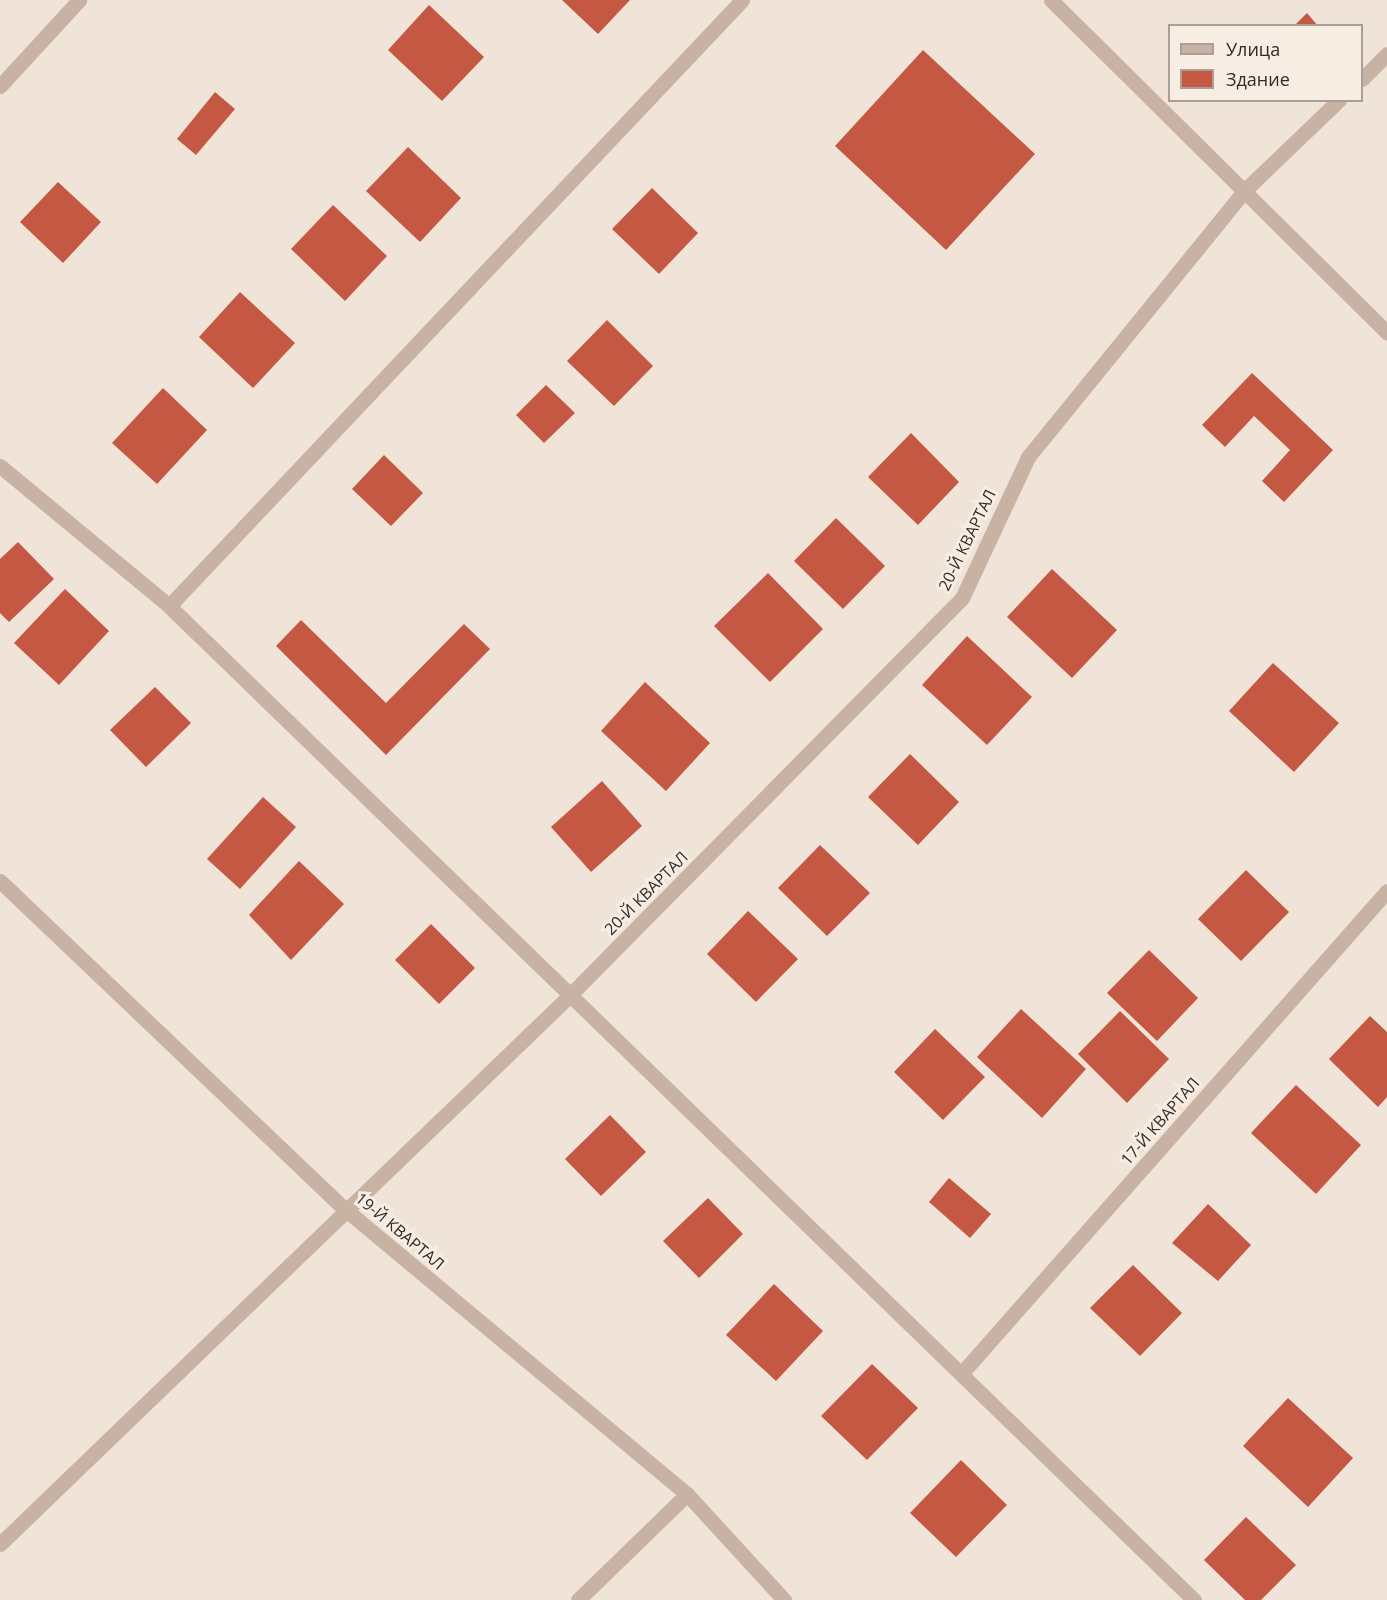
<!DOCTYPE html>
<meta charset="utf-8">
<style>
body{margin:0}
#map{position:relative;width:1387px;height:1600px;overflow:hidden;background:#f0e3d7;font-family:"Open Sans",sans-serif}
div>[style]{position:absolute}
.building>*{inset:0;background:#c45842}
.minor>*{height:15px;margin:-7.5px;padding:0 7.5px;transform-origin:7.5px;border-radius:7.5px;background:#c8b2a4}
span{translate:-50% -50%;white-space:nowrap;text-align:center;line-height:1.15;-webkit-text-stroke:6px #f8ede3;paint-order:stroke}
.street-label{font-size:16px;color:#332926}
.legend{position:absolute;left:1168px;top:24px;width:195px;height:78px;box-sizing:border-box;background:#f8ede3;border:2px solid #a99f97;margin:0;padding:8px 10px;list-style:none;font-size:18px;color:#332926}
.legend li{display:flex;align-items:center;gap:12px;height:30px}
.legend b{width:30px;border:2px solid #a99f97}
</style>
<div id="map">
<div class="building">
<div style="clip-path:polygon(562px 0,630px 0,598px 34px)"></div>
<div style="clip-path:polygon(429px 5px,484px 57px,442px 101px,388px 50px)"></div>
<div style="clip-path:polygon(1307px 13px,1318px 26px,1294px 26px)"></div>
<div style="clip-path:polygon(923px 50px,1035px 154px,946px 250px,835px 146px)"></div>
<div style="clip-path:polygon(215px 92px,235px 109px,196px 155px,177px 139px)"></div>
<div style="clip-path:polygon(408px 147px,461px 198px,420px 242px,366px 191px)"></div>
<div style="clip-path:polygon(58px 182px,101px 222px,63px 263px,20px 222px)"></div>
<div style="clip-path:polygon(652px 188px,698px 233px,659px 274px,612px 229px)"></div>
<div style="clip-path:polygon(333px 205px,387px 256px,345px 301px,291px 249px)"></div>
<div style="clip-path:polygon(240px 292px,295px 343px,253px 388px,199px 337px)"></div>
<div style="clip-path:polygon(607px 320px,653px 366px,614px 406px,567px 361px)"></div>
<div style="clip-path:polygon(1252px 373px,1333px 450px,1284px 502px,1262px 481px,1290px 450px,1254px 416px,1225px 447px,1202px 425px)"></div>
<div style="clip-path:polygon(546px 385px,575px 413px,544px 443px,516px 415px)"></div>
<div style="clip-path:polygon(163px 388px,207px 430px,157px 484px,112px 443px)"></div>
<div style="clip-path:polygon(911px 433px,959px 482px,918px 525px,868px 477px)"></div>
<div style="clip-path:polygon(384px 455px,423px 493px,391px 526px,352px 489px)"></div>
<div style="clip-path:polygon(836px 518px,885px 566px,843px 609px,794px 561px)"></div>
<div style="clip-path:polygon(18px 542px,54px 579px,9px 622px,0 613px,0 559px)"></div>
<div style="clip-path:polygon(1052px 569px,1117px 630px,1072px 678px,1007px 617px)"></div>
<div style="clip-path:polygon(768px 573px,823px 629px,770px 682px,714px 626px)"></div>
<div style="clip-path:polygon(65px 589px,109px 631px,59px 685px,14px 643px)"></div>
<div style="clip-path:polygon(301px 620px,386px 703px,464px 624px,490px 649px,386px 755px,276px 646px)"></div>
<div style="clip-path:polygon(967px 636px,1032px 697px,987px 745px,922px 685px)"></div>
<div style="clip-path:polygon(1273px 663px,1339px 723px,1294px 772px,1229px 711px)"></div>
<div style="clip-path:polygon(645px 682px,710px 743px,666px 791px,601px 731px)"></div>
<div style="clip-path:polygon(155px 687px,191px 723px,146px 767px,110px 730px)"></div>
<div style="clip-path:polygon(910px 754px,959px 802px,918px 845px,868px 797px)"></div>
<div style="clip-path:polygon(602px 781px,642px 826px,591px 872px,551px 827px)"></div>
<div style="clip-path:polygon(263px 797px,296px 827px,240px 889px,207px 859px)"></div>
<div style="clip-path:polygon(820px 845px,870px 893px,827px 936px,778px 888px)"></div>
<div style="clip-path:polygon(299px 861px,344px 904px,291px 960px,249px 915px)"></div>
<div style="clip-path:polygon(1246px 870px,1289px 912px,1241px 961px,1198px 919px)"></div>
<div style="clip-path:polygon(748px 911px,798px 959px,756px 1002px,707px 954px)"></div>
<div style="clip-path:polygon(431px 924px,475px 968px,439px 1004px,395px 960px)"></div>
<div style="clip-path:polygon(1149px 950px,1198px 998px,1157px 1041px,1107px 993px)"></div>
<div style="clip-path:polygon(1021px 1009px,1086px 1069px,1042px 1118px,977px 1057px)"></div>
<div style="clip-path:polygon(1120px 1011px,1169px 1059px,1127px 1103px,1078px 1054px)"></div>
<div style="clip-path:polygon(1370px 1016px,1387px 1032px,1387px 1097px,1378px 1107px,1329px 1059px)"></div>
<div style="clip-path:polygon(935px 1029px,985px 1077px,943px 1120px,894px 1072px)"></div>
<div style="clip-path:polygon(1296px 1085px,1361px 1145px,1316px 1194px,1251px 1133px)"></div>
<div style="clip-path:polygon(610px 1115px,646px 1152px,601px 1196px,565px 1159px)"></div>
<div style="clip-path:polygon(949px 1178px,991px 1214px,970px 1238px,929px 1202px)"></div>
<div style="clip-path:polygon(708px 1198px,743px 1234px,699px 1278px,663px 1241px)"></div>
<div style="clip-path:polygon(1208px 1204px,1251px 1245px,1218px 1281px,1172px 1243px)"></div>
<div style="clip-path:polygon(1133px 1265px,1182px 1313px,1140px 1356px,1090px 1308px)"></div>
<div style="clip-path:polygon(774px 1284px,823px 1331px,776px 1381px,726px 1335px)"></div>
<div style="clip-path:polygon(872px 1364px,918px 1408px,867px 1460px,821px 1416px)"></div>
<div style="clip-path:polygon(1288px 1398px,1353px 1458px,1308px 1507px,1243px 1446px)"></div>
<div style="clip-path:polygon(961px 1460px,1007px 1505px,956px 1557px,910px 1513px)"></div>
<div style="clip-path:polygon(1246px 1517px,1296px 1565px,1261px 1600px,1245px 1600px,1204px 1560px)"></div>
</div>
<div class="minor">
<div style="left:1051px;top:0;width:473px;rotate:44.7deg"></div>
<div style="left:1362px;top:79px;width:35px;rotate:-45deg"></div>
<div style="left:0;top:86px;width:117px;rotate:-47.4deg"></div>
<div style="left:0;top:466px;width:219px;rotate:39.6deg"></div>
<div style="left:169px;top:606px;width:834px;rotate:-46.6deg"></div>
<div style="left:169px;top:606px;width:1428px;rotate:44.12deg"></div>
<div style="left:0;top:881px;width:477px;rotate:43.6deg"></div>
<div style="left:346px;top:1210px;width:444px;rotate:39.8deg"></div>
<div style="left:687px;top:1494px;width:144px;rotate:47.5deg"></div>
<div style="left:961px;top:1374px;width:644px;rotate:-48.59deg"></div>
<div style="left:0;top:1544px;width:791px;rotate:-43.92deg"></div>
<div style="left:570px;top:995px;width:558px;rotate:-45.36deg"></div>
<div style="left:962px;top:598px;width:156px;rotate:-64.9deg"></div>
<div style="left:1028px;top:457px;width:343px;rotate:-50.9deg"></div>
<div style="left:1244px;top:191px;width:132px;rotate:-43.8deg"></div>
<div style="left:578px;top:1600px;width:152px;rotate:-44.2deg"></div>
</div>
<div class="street-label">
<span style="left:967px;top:540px;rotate:-64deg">20-Й КВАРТАЛ</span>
<span style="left:646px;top:893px;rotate:-45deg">20-Й КВАРТАЛ</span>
<span style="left:1160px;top:1121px;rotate:-49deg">17-Й КВАРТАЛ</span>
<span style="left:400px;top:1231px;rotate:40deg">19-Й КВАРТАЛ</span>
</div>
<ul class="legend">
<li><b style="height:8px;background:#c8b2a4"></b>Улица</li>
<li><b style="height:16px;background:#c45842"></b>Здание</li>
</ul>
</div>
